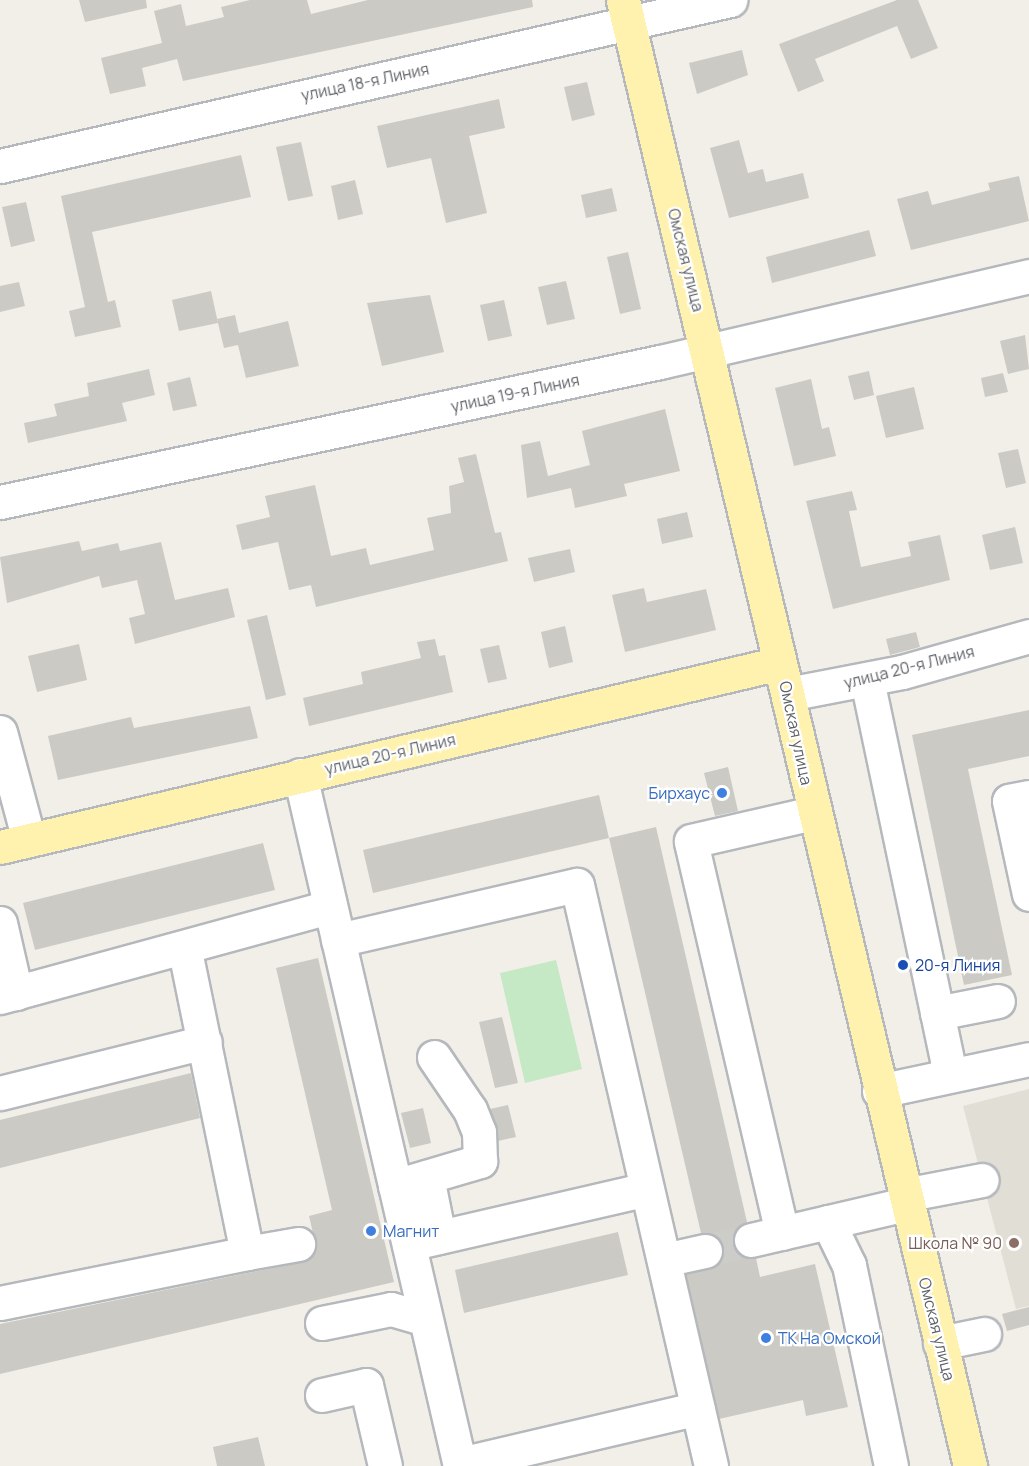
<!DOCTYPE html>
<meta charset="utf-8">
<style>
body{margin:0}
#map{position:relative;width:1029px;height:1466px;overflow:hidden;background:#f1efe8;font-family:Manrope,sans-serif}
div>[style]{position:absolute}
.education>*{inset:0;background:#e1ded6}
.green>*{inset:0;background:#c5e8c5}
.building>*{inset:0;background:#cccac5}
.minor-tunnel>*{height:33px;margin-top:-16.5px;transform-origin:0;background:repeating-linear-gradient(90deg,#ccccc8 0 33px,transparent 0 49px)}
.roads{filter:drop-shadow(2px 0 #b5b8bc) drop-shadow(-2px 0 #b5b8bc) drop-shadow(0 2px #b5b8bc) drop-shadow(0 -2px #b5b8bc)}
.minor>*{height:33px;margin:-16.5px;padding:0 16.5px;transform-origin:16.5px;border-radius:16.5px;background:#fff}
.major>*{height:33px;margin:-16.5px;padding:0 16.5px;transform-origin:16.5px;border-radius:16.5px;background:#fff2af}
.dots>*{width:16px;height:16px;translate:-50% -50%;box-sizing:border-box;border:3px solid #fff;border-radius:50%}
span{translate:-50% -50%;white-space:nowrap;text-align:center;line-height:1.15;-webkit-text-stroke:4.5px #fff;paint-order:stroke}
.street-label{font-size:16px;color:#5f6368}
.shop-label{font-size:16px;color:#366cbe}
.right{translate:-100% -50%;text-align:right}
.left{translate:0 -50%;text-align:left}
.transit-label{font-size:16px;color:#164399}
.education-label{font-size:16px;color:#785e54}
</style>
<div id="map">
<div class="education">
<div style="clip-path:polygon(1029px 1089px,1029px 1306px,1016px 1309px,963px 1106px)"></div>
</div>
<div class="green">
<div style="clip-path:polygon(556px 960px,582px 1069px,525px 1083px,500px 973px)"></div>
</div>
<div class="building">
<div style="clip-path:polygon(79px 0,146px 0,147px 8px,85px 22px)"></div>
<div style="clip-path:polygon(250px 0,307px 0,311px 14px,368px 0,532px 0,533px 7px,183px 81px,177px 59px,142px 68px,146px 86px,110px 94px,101px 58px,162px 43px,154px 11px,181px 4px,186px 26px,224px 17px,221px 7px)"></div>
<div style="clip-path:polygon(897px 0,918px 0,938px 48px,911px 59px,897px 26px,815px 59px,824px 81px,798px 92px,779px 44px)"></div>
<div style="clip-path:polygon(742px 50px,748px 75px,697px 94px,689px 63px)"></div>
<div style="clip-path:polygon(587px 82px,595px 115px,572px 121px,564px 87px)"></div>
<div style="clip-path:polygon(499px 99px,505px 128px,469px 136px,487px 213px,446px 223px,431px 158px,387px 168px,377px 126px)"></div>
<div style="clip-path:polygon(739px 140px,748px 173px,763px 169px,766px 182px,803px 173px,809px 198px,729px 218px,710px 148px)"></div>
<div style="clip-path:polygon(301px 142px,313px 196px,288px 201px,276px 147px)"></div>
<div style="clip-path:polygon(241px 155px,251px 197px,92px 232px,108px 302px,115px 300px,121px 327px,75px 337px,69px 311px,85px 307px,61px 196px)"></div>
<div style="clip-path:polygon(1019px 176px,1029px 221px,911px 250px,897px 199px,928px 191px,932px 205px,990px 190px,988px 183px)"></div>
<div style="clip-path:polygon(355px 180px,363px 214px,338px 220px,331px 186px)"></div>
<div style="clip-path:polygon(612px 188px,617px 211px,586px 218px,581px 195px)"></div>
<div style="clip-path:polygon(26px 202px,35px 241px,11px 247px,2px 207px)"></div>
<div style="clip-path:polygon(869px 230px,876px 256px,772px 283px,766px 257px)"></div>
<div style="clip-path:polygon(628px 252px,641px 309px,620px 314px,607px 257px)"></div>
<div style="clip-path:polygon(566px 281px,575px 319px,547px 325px,538px 287px)"></div>
<div style="clip-path:polygon(19px 282px,25px 306px,0 312px,0 286px)"></div>
<div style="clip-path:polygon(211px 291px,218px 323px,179px 331px,172px 300px)"></div>
<div style="clip-path:polygon(430px 295px,444px 352px,382px 366px,367px 303px)"></div>
<div style="clip-path:polygon(504px 300px,512px 336px,488px 341px,480px 305px)"></div>
<div style="clip-path:polygon(235px 315px,239px 333px,288px 321px,299px 366px,246px 378px,238px 345px,224px 348px,217px 319px)"></div>
<div style="clip-path:polygon(1025px 335px,1029px 369px,1008px 374px,1000px 341px)"></div>
<div style="clip-path:polygon(149px 369px,155px 395px,122px 403px,127px 421px,28px 443px,24px 423px,57px 416px,54px 404px,89px 396px,87px 383px)"></div>
<div style="clip-path:polygon(869px 371px,874px 395px,854px 400px,848px 376px)"></div>
<div style="clip-path:polygon(1003px 373px,1008px 392px,985px 397px,981px 378px)"></div>
<div style="clip-path:polygon(190px 377px,197px 406px,173px 411px,167px 383px)"></div>
<div style="clip-path:polygon(811px 379px,822px 429px,829px 427px,836px 456px,794px 466px,775px 388px)"></div>
<div style="clip-path:polygon(914px 387px,924px 429px,886px 438px,876px 396px)"></div>
<div style="clip-path:polygon(665px 409px,680px 471px,624px 484px,627px 496px,575px 508px,571px 488px,527px 498px,521px 445px,540px 441px,548px 476px,590px 465px,582px 431px)"></div>
<div style="clip-path:polygon(1018px 449px,1026px 483px,1006px 488px,998px 453px)"></div>
<div style="clip-path:polygon(476px 454px,495px 533px,501px 532px,508px 561px,316px 607px,311px 585px,289px 590px,278px 542px,242px 550px,236px 525px,270px 517px,265px 496px,315px 485px,331px 556px,366px 548px,370px 565px,434px 550px,427px 518px,451px 513px,449px 486px,464px 482px,458px 458px)"></div>
<div style="clip-path:polygon(852px 491px,857px 510px,849px 511px,861px 567px,911px 556px,908px 542px,940px 535px,950px 580px,833px 609px,806px 501px)"></div>
<div style="clip-path:polygon(687px 512px,693px 537px,662px 544px,657px 519px)"></div>
<div style="clip-path:polygon(1015px 527px,1023px 563px,990px 570px,982px 535px)"></div>
<div style="clip-path:polygon(79px 541px,82px 551px,118px 543px,120px 551px,161px 542px,175px 600px,228px 588px,235px 617px,135px 644px,129px 618px,145px 614px,137px 580px,102px 588px,99px 576px,7px 603px,0 557px)"></div>
<div style="clip-path:polygon(570px 549px,575px 572px,534px 582px,528px 558px)"></div>
<div style="clip-path:polygon(644px 588px,647px 602px,706px 589px,716px 630px,625px 652px,612px 595px)"></div>
<div style="clip-path:polygon(267px 615px,286px 695px,266px 700px,247px 620px)"></div>
<div style="clip-path:polygon(565px 626px,573px 662px,549px 668px,541px 632px)"></div>
<div style="clip-path:polygon(916px 632px,920px 647px,890px 655px,886px 639px)"></div>
<div style="clip-path:polygon(435px 639px,439px 656px,445px 655px,453px 692px,309px 726px,303px 698px,363px 684px,361px 672px,421px 658px,417px 642px)"></div>
<div style="clip-path:polygon(79px 644px,87px 680px,37px 692px,28px 656px)"></div>
<div style="clip-path:polygon(499px 645px,507px 679px,488px 683px,480px 649px)"></div>
<div style="clip-path:polygon(250px 706px,258px 738px,58px 780px,48px 736px,131px 717px,134px 728px)"></div>
<div style="clip-path:polygon(1029px 710px,1029px 756px,968px 769px,1012px 975px,964px 985px,912px 735px)"></div>
<div style="clip-path:polygon(728px 767px,738px 811px,715px 816px,704px 773px)"></div>
<div style="clip-path:polygon(599px 795px,609px 838px,373px 893px,363px 850px)"></div>
<div style="clip-path:polygon(656px 827px,747px 1222px,733px 1234px,733px 1245px,745px 1258px,756px 1258px,760px 1277px,815px 1264px,848px 1407px,806px 1416px,803px 1400px,719px 1419px,686px 1274px,717px 1265px,723px 1248px,718px 1238px,701px 1233px,609px 838px)"></div>
<div style="clip-path:polygon(263px 843px,275px 890px,35px 950px,23px 903px)"></div>
<div style="clip-path:polygon(318px 958px,394px 1282px,0 1374px,0 1324px,301px 1262px,317px 1250px,309px 1216px,332px 1210px,276px 968px)"></div>
<div style="clip-path:polygon(502px 1017px,518px 1083px,495px 1088px,479px 1022px)"></div>
<div style="clip-path:polygon(191px 1073px,200px 1118px,0 1168px,0 1120px)"></div>
<div style="clip-path:polygon(508px 1105px,516px 1137px,498px 1141px,490px 1109px)"></div>
<div style="clip-path:polygon(423px 1108px,431px 1143px,410px 1148px,401px 1113px)"></div>
<div style="clip-path:polygon(618px 1232px,628px 1275px,464px 1313px,455px 1270px)"></div>
<div style="clip-path:polygon(1029px 1307px,1029px 1325px,1007px 1331px,1002px 1314px)"></div>
<div style="clip-path:polygon(258px 1437px,265px 1466px,217px 1466px,213px 1447px)"></div>
</div>
<div class="minor-tunnel">
<div style="left:705px;top:1251px;width:47px;rotate:-13.4deg"></div>
</div>
<div class="roads">
<div class="minor">
<div style="left:0;top:166px;width:749px;rotate:-12.81deg"></div>
<div style="left:0;top:502px;width:675px;rotate:-11.98deg"></div>
<div style="left:660px;top:362px;width:379px;rotate:-13.1deg"></div>
<div style="left:867px;top:680px;width:403px;rotate:78.1deg"></div>
<div style="left:788px;top:694px;width:116px;rotate:-10.9deg"></div>
<div style="left:902px;top:672px;width:132px;rotate:-15.8deg"></div>
<div style="left:0;top:732px;width:112px;rotate:75deg"></div>
<div style="left:300px;top:775px;width:709px;rotate:76.96deg"></div>
<div style="left:1029px;top:797px;width:20px;rotate:169deg"></div>
<div style="left:1009px;top:801px;width:95px;rotate:77.9deg"></div>
<div style="left:0;top:923px;width:72px;rotate:77.1deg"></div>
<div style="left:338px;top:940px;width:245px;rotate:-13deg"></div>
<div style="left:577px;top:885px;width:596px;rotate:77.01deg"></div>
<div style="left:0;top:997px;width:342px;rotate:-15.3deg"></div>
<div style="left:937px;top:1013px;width:62px;rotate:-11.1deg"></div>
<div style="left:879px;top:1091px;width:153px;rotate:-12deg"></div>
<div style="left:0;top:1093px;width:211px;rotate:-14deg"></div>
<div style="left:427px;top:1177px;width:61px;rotate:78.7deg"></div>
<div style="left:395px;top:1186px;width:89px;rotate:-16.4deg"></div>
<div style="left:480px;top:1161px;width:29px;rotate:-92deg"></div>
<div style="left:479px;top:1132px;width:24px;rotate:-112deg"></div>
<div style="left:470px;top:1110px;width:64px;rotate:-124.2deg"></div>
<div style="left:904px;top:1195px;width:79px;rotate:-10.9deg"></div>
<div style="left:828px;top:1222px;width:48px;rotate:64deg"></div>
<div style="left:849px;top:1265px;width:205px;rotate:78.2deg"></div>
<div style="left:782px;top:1233px;width:402px;rotate:-103.1deg"></div>
<div style="left:691px;top:841px;width:125px;rotate:-12.9deg"></div>
<div style="left:751px;top:1240px;width:159px;rotate:-13.1deg"></div>
<div style="left:409px;top:1244px;width:244px;rotate:-13deg"></div>
<div style="left:247px;top:1253px;width:52px;rotate:-10deg"></div>
<div style="left:664px;top:1260px;width:42px;rotate:-12.4deg"></div>
<div style="left:0;top:1303px;width:252px;rotate:-11.4deg"></div>
<div style="left:247px;top:1253px;width:312px;rotate:-101.6deg"></div>
<div style="left:322px;top:1323px;width:70px;rotate:-11.5deg"></div>
<div style="left:391px;top:1309px;width:35px;rotate:16deg"></div>
<div style="left:940px;top:1343px;width:45px;rotate:-11.6deg"></div>
<div style="left:322px;top:1395px;width:45px;rotate:-12.8deg"></div>
<div style="left:366px;top:1385px;width:83px;rotate:76.8deg"></div>
<div style="left:460px;top:1464px;width:244px;rotate:-13.2deg"></div>
</div>
<div class="major">
<div style="left:623px;top:0;width:1507px;rotate:76.68deg"></div>
<div style="left:0;top:847px;width:801px;rotate:-13.27deg"></div>
</div>
</div>
<div class="dots">
<div style="left:722px;top:793px;background:#3f7fe0"></div>
<div style="left:903px;top:965px;background:#1a4fb4"></div>
<div style="left:371px;top:1231px;background:#3f7fe0"></div>
<div style="left:1014px;top:1243px;background:#8d6e63"></div>
<div style="left:766px;top:1338px;background:#3f7fe0"></div>
</div>
<div class="street-label">
<span style="left:365px;top:82px;rotate:-12deg">улица 18-я Линия</span>
<span style="left:686px;top:260px;rotate:76deg">Омская улица</span>
<span style="left:515px;top:393px;rotate:-12deg">улица 19-я Линия</span>
<span style="left:909px;top:667px;rotate:-14deg">улица 20-я Линия</span>
<span style="left:796px;top:733px;rotate:78deg">Омская улица</span>
<span style="left:390px;top:754px;rotate:-13deg">улица 20-я Линия</span>
<span style="left:937px;top:1329px;rotate:76deg">Омская улица</span>
</div>
<div class="shop-label">
<span class="right" style="left:710px;top:793px">Бирхаус</span>
<span class="left" style="left:383px;top:1231px">Магнит</span>
<span class="left" style="left:778px;top:1338px">ТК На Омской</span>
</div>
<div class="transit-label">
<span class="left" style="left:915px;top:965px">20-я Линия</span>
</div>
<div class="education-label">
<span class="right" style="left:1002px;top:1243px">Школа № 90</span>
</div>
</div>
